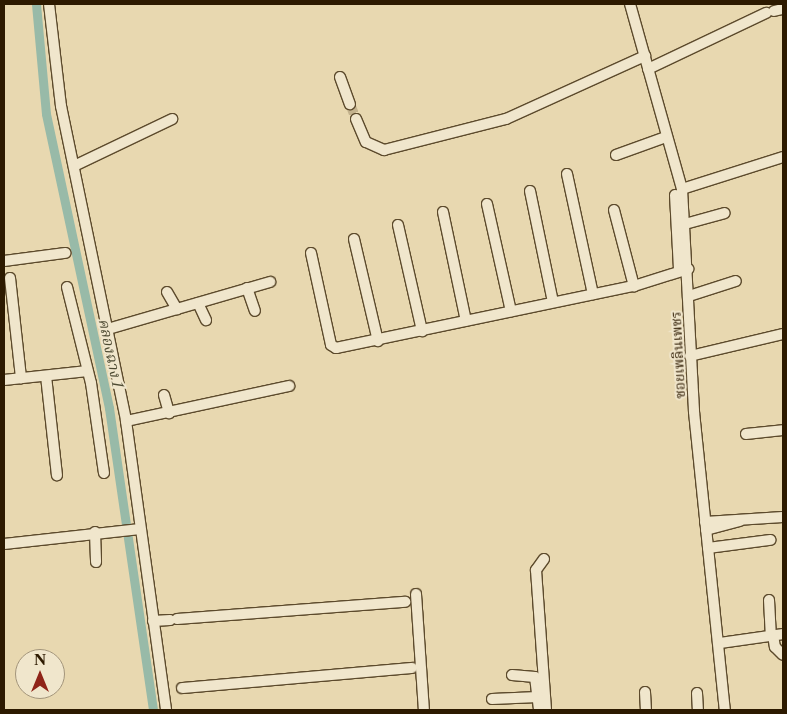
<!DOCTYPE html>
<meta charset="utf-8">
<style>
body{margin:0}
#map{position:relative;width:787px;height:714px;overflow:hidden;background:#e8d8b0;font-family:"Libre Caslon Text","Noto Serif Thai",serif}
div>[style]{position:absolute}
.canal>*{height:9px;margin:-4.5px;padding:0 4.5px;transform-origin:4.5px;border-radius:4.5px;background:#98baa8}
.minor-tunnel>*{height:10px;margin-top:-5px;transform-origin:0;background:repeating-linear-gradient(90deg,#c3b28d 0 10px,transparent 0 15px)}
.roads{filter:drop-shadow(1px 0 #5c4a2c) drop-shadow(-1px 0 #5c4a2c) drop-shadow(0 1px #5c4a2c) drop-shadow(0 -1px #5c4a2c)}
.minor>*{height:10px;margin:-5px;padding:0 5px;transform-origin:5px;border-radius:5px;background:#f0e6cc}
span{translate:-50% -50%;white-space:nowrap;text-align:center;line-height:1.15;-webkit-text-stroke:4px #f0e6cc;paint-order:stroke}
.street-label{font-size:14px;color:#2d1a00}
.water-label{font-size:15px;color:#4d4a32;font-style:italic}
.frame{position:absolute;inset:0;border:5px solid #2d1a00;pointer-events:none}
.north{position:absolute;left:15px;top:649px;width:50px;height:50px;box-sizing:border-box;background:#f0e6cc;border:1px solid #a2947a;border-radius:50%;rotate:0deg;font-size:14px;font-weight:700;line-height:20px;text-align:center;color:#2d1a00}
.north::after{content:'';display:block;margin:auto;width:18px;height:22px;background:#8f2418;clip-path:polygon(50% 0,100% 100%,50% 72%,0 100%)}
</style>
<div id="map">
<div class="canal">
<div style="left:36px;top:4px;width:110px;rotate:84.8deg"></div>
<div style="left:46px;top:114px;width:301px;rotate:77.9deg"></div>
<div style="left:109px;top:408px;width:305px;rotate:81.7deg"></div>
</div>
<div class="minor-tunnel">
<div style="left:350px;top:104px;width:16px;rotate:68deg"></div>
</div>
<div class="roads">
<div class="minor">
<div style="left:49px;top:4px;width:103px;rotate:83.3deg"></div>
<div style="left:61px;top:106px;width:322px;rotate:78.3deg"></div>
<div style="left:126px;top:421px;width:292px;rotate:82.1deg"></div>
<div style="left:630px;top:4px;width:192px;rotate:74.3deg"></div>
<div style="left:682px;top:189px;width:223px;rotate:86.9deg"></div>
<div style="left:694px;top:412px;width:300px;rotate:84.1deg"></div>
<div style="left:774px;top:11px;width:9px;rotate:-13deg"></div>
<div style="left:648px;top:69px;width:131px;rotate:-25.4deg"></div>
<div style="left:340px;top:77px;width:29px;rotate:70deg"></div>
<div style="left:356px;top:119px;width:25px;rotate:67deg"></div>
<div style="left:366px;top:142px;width:20px;rotate:24deg"></div>
<div style="left:384px;top:150px;width:126px;rotate:-14.3deg"></div>
<div style="left:506px;top:119px;width:153px;rotate:-24.4deg"></div>
<div style="left:616px;top:155px;width:53px;rotate:-19.8deg"></div>
<div style="left:74px;top:166px;width:109px;rotate:-25.6deg"></div>
<div style="left:567px;top:174px;width:123px;rotate:77.8deg"></div>
<div style="left:682px;top:189px;width:106px;rotate:-17.6deg"></div>
<div style="left:530px;top:191px;width:113px;rotate:78.3deg"></div>
<div style="left:675px;top:195px;width:75px;rotate:86.9deg"></div>
<div style="left:487px;top:204px;width:110px;rotate:77.4deg"></div>
<div style="left:614px;top:210px;width:79px;rotate:75.3deg"></div>
<div style="left:443px;top:212px;width:111px;rotate:78.1deg"></div>
<div style="left:685px;top:224px;width:41px;rotate:-15.4deg"></div>
<div style="left:398px;top:225px;width:109px;rotate:77.2deg"></div>
<div style="left:354px;top:239px;width:105px;rotate:76.8deg"></div>
<div style="left:311px;top:253px;width:94px;rotate:77.7deg"></div>
<div style="left:331px;top:345px;width:6px;rotate:31deg"></div>
<div style="left:336px;top:348px;width:304px;rotate:-11.8deg"></div>
<div style="left:634px;top:286px;width:57px;rotate:-17.5deg"></div>
<div style="left:4px;top:261px;width:62px;rotate:-7.5deg"></div>
<div style="left:10px;top:278px;width:101px;rotate:83.7deg"></div>
<div style="left:67px;top:287px;width:99px;rotate:76deg"></div>
<div style="left:91px;top:383px;width:91px;rotate:81.8deg"></div>
<div style="left:247px;top:288px;width:24px;rotate:71deg"></div>
<div style="left:167px;top:292px;width:20px;rotate:60deg"></div>
<div style="left:689px;top:296px;width:49px;rotate:-17.7deg"></div>
<div style="left:198px;top:303px;width:19px;rotate:65deg"></div>
<div style="left:108px;top:329px;width:169px;rotate:-16.2deg"></div>
<div style="left:690px;top:356px;width:96px;rotate:-13.3deg"></div>
<div style="left:46px;top:376px;width:100px;rotate:83.7deg"></div>
<div style="left:4px;top:380px;width:84px;rotate:-6.1deg"></div>
<div style="left:164px;top:395px;width:19px;rotate:74deg"></div>
<div style="left:126px;top:421px;width:167px;rotate:-12.1deg"></div>
<div style="left:746px;top:434px;width:37px;rotate:-6deg"></div>
<div style="left:705px;top:522px;width:78px;rotate:-3.7deg"></div>
<div style="left:706px;top:530px;width:35px;rotate:-15deg"></div>
<div style="left:95px;top:532px;width:30px;rotate:88deg"></div>
<div style="left:4px;top:544px;width:137px;rotate:-6.3deg"></div>
<div style="left:708px;top:548px;width:63px;rotate:-7.4deg"></div>
<div style="left:544px;top:559px;width:14px;rotate:126deg"></div>
<div style="left:536px;top:570px;width:140px;rotate:85.9deg"></div>
<div style="left:416px;top:594px;width:116px;rotate:86.1deg"></div>
<div style="left:769px;top:600px;width:36px;rotate:87deg"></div>
<div style="left:177px;top:619px;width:229px;rotate:-4.3deg"></div>
<div style="left:153px;top:621px;width:17px;rotate:-3deg"></div>
<div style="left:773px;top:635px;width:12px;rotate:81deg"></div>
<div style="left:775px;top:647px;width:11px;rotate:45deg"></div>
<div style="left:720px;top:643px;width:64px;rotate:-8.1deg"></div>
<div style="left:512px;top:675px;width:23px;rotate:5deg"></div>
<div style="left:535px;top:677px;width:33px;rotate:83deg"></div>
<div style="left:182px;top:688px;width:231px;rotate:-5deg"></div>
<div style="left:645px;top:692px;width:18px;rotate:87deg"></div>
<div style="left:697px;top:693px;width:17px;rotate:87deg"></div>
<div style="left:492px;top:699px;width:46px;rotate:-2.5deg"></div>
</div>
</div>
<div class="street-label">
<span style="left:678px;top:355px;rotate:-93deg">ซอยเพลินเพชร</span>
</div>
<div class="water-label">
<span style="left:111px;top:353px;rotate:78deg">คลองฉาง 1</span>
</div>
<div class="frame"></div>
<div class="north">N</div>
</div>
